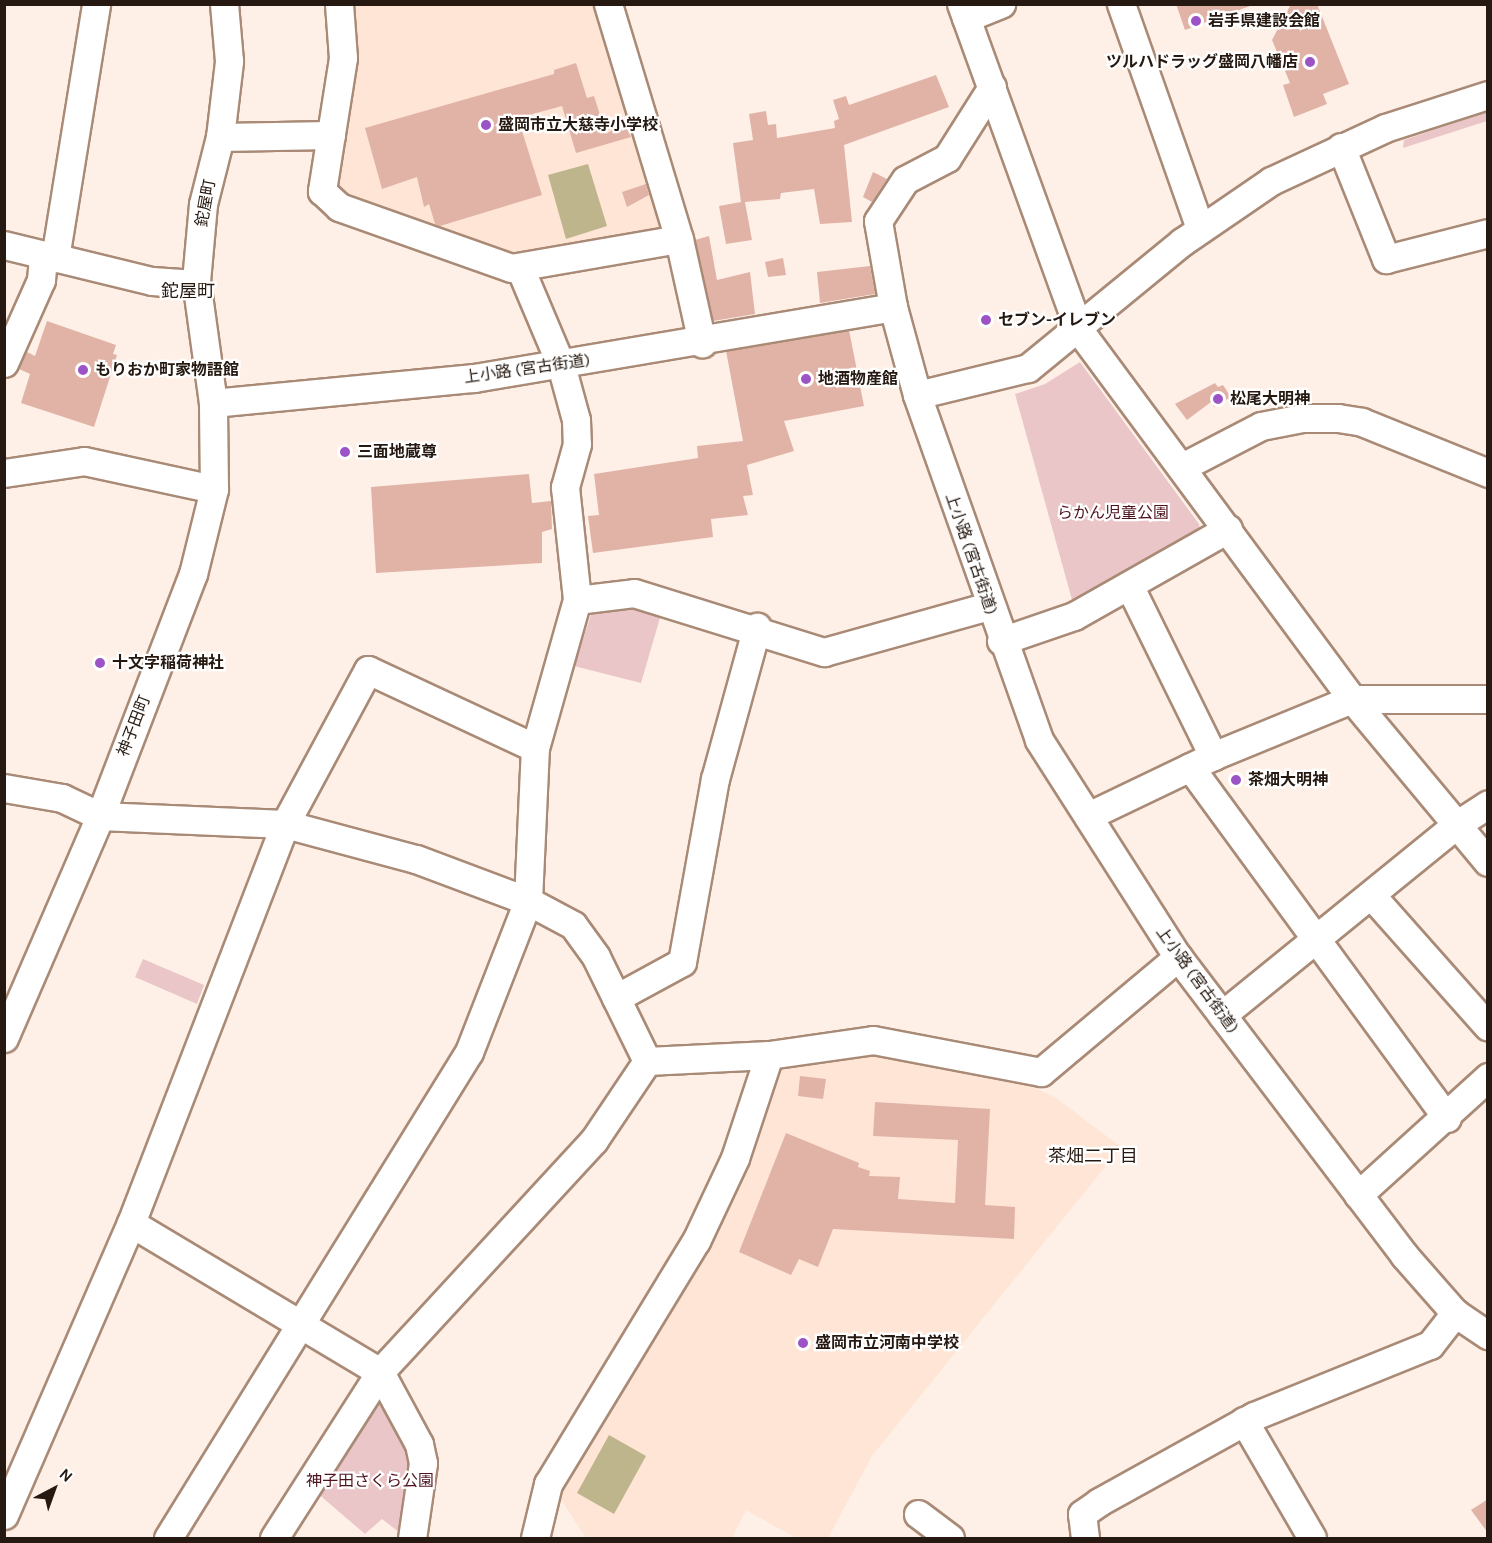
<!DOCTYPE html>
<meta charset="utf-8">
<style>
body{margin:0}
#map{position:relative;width:1492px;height:1543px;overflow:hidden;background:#fef0e7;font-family:Karla,"Noto Sans JP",sans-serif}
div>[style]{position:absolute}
.built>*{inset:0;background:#fee5d5}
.green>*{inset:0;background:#eac6c9}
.water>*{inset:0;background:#bfb58c}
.building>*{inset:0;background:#e1b3a7}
.roads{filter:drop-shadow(2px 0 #a98a76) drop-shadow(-2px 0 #a98a76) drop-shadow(0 2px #a98a76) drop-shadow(0 -2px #a98a76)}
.minor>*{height:27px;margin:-13.5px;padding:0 13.5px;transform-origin:13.5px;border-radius:13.5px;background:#fff}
.dots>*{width:16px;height:16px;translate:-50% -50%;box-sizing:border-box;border:3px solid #fff;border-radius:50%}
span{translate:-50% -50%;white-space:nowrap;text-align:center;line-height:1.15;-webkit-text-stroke:4.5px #fff;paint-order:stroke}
.poi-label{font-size:16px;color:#251911;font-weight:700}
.left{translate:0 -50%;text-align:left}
.right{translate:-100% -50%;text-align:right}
.street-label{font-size:16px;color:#251911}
.park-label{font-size:16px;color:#4e141e}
.neighbourhood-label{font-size:18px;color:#251911}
.frame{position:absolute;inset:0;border:6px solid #251911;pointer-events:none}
.north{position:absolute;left:24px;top:1459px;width:60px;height:60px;-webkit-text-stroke:4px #fff;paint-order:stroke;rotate:41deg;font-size:16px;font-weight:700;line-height:24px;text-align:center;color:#251911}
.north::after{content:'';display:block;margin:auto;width:21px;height:27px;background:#251911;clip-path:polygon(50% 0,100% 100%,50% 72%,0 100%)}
</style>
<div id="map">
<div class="built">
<div style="clip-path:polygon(346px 5px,594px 5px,663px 226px,655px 236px,510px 260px,329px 189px)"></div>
<div style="clip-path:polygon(865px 1049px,1002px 1073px,1056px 1098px,1121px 1147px,872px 1456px,828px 1538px,796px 1538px,746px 1510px,732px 1538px,586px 1538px,556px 1492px,711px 1231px,755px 1149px,769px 1071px)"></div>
</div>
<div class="green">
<div style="clip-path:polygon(1487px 112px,1487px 121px,1403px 148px,1404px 140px)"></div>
<div style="clip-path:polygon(1080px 362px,1199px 524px,1201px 538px,1074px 607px,1015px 394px,1045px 384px)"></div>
<div style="clip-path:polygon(622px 602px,662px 611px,641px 683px,574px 666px,592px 612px,600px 605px)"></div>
<div style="clip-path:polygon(143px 959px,204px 985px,197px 1004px,135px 977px)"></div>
<div style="clip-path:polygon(376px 1397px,405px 1443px,411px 1465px,404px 1536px,382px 1519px,365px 1534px,316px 1492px)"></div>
</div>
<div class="water">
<div style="clip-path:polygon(588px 164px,607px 226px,566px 239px,548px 175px)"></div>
<div style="clip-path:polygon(609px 1435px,646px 1456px,614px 1514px,577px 1493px)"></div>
</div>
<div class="building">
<div style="clip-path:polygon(1176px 4px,1250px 4px,1250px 6px,1185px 30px)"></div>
<div style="clip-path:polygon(1291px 4px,1317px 4px,1349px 84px,1323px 94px,1327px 104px,1294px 117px,1283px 85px,1290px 83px,1272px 40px)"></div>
<div style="clip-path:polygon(576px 63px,587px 98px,594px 96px,606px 134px,624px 122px,631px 137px,576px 153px,562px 106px,518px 118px,542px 195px,440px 226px,435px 224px,429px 204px,424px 207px,417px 177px,382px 189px,365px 128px,554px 74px,554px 70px)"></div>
<div style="clip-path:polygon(936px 75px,949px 107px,844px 145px,852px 222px,820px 224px,814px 189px,781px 193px,780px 199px,745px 202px,752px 240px,726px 244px,719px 206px,741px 202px,733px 143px,753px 140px,749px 114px,766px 111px,768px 125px,776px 124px,777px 138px,835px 128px,834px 121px,839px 119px,833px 100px,846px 96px,849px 105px)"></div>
<div style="clip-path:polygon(873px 172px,887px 179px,872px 202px,863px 197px)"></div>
<div style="clip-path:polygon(646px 184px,649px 195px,627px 207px,622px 192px)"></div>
<div style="clip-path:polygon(709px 236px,717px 280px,750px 272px,755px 314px,713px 321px,695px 240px)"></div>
<div style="clip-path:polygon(783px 258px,786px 275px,768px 277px,765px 262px)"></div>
<div style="clip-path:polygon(870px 266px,875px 294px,820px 303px,817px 272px)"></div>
<div style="clip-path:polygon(47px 321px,116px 345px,113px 354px,117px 355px,94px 427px,21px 403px,30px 374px,19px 369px,27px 352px,35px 356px)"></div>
<div style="clip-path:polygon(849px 330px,864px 406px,784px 421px,794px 451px,747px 465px,753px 495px,743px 496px,748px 515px,711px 519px,713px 537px,593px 553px,588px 516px,599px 515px,594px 474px,698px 458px,697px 446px,743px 441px,726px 351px)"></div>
<div style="clip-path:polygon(1215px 383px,1218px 387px,1223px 385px,1231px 397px,1214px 407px,1211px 402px,1187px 420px,1175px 404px)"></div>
<div style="clip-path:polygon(529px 474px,532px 503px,551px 501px,552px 529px,542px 532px,542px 563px,376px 573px,371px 487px)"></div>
<div style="clip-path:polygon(800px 1076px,826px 1079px,823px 1099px,798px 1096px)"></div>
<div style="clip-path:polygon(875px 1102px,990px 1109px,985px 1205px,1015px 1207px,1014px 1239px,833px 1229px,818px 1267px,799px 1259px,791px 1275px,739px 1252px,786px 1133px,859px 1163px,858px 1167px,870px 1171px,869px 1176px,900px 1177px,898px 1199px,955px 1203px,958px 1140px,873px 1136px)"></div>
<div style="clip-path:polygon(1488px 1499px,1488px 1533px,1471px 1510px)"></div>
</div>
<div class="roads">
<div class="minor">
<div style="left:339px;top:4px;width:54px;rotate:85.8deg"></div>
<div style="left:343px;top:58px;width:135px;rotate:99deg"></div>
<div style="left:322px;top:191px;width:23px;rotate:43deg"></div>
<div style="left:339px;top:207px;width:182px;rotate:19.5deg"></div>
<div style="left:511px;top:268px;width:170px;rotate:-9.8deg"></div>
<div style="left:608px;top:4px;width:245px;rotate:73.2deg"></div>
<div style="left:679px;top:239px;width:107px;rotate:77.5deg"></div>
<div style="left:961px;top:4px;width:347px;rotate:70.1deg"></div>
<div style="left:1079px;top:330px;width:459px;rotate:53.5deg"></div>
<div style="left:1352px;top:699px;width:212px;rotate:50.2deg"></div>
<div style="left:1121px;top:4px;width:238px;rotate:70.6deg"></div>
<div style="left:966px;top:18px;width:38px;rotate:-22deg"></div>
<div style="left:992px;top:87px;width:84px;rotate:122.4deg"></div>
<div style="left:947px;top:158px;width:47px;rotate:152.4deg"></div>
<div style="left:905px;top:180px;width:49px;rotate:123.4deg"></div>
<div style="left:878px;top:221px;width:87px;rotate:80.1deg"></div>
<div style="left:893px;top:307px;width:91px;rotate:74.7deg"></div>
<div style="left:917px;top:395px;width:366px;rotate:70.5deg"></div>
<div style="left:1039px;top:740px;width:258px;rotate:57.4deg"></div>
<div style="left:1178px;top:957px;width:374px;rotate:52.8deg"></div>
<div style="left:1404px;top:1255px;width:77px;rotate:48.7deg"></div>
<div style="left:1455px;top:1313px;width:40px;rotate:34deg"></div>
<div style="left:220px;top:137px;width:111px;rotate:-1deg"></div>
<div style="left:1341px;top:147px;width:121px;rotate:68.1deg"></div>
<div style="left:1386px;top:259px;width:105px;rotate:-14.3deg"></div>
<div style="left:4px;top:245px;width:152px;rotate:13.7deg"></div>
<div style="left:152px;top:281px;width:44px;rotate:3.9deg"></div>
<div style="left:55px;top:258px;width:257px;rotate:-80.8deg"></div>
<div style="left:520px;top:268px;width:105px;rotate:67.1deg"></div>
<div style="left:561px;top:365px;width:57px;rotate:74.7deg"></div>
<div style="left:576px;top:420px;width:24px;rotate:88deg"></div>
<div style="left:577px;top:444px;width:45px;rotate:105.6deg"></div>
<div style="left:565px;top:487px;width:114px;rotate:83.9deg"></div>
<div style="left:4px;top:363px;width:91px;rotate:-66deg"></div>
<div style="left:41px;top:280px;width:25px;rotate:-85deg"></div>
<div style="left:917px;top:395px;width:114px;rotate:-13.7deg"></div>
<div style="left:1028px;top:368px;width:199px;rotate:-39.3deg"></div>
<div style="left:1182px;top:242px;width:108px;rotate:-34.4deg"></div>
<div style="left:1271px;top:181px;width:126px;rotate:-24.9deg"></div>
<div style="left:1385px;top:128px;width:108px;rotate:-17.8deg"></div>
<div style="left:213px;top:403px;width:262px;rotate:-5.5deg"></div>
<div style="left:474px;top:378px;width:425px;rotate:-9.6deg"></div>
<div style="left:1182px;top:467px;width:89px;rotate:-27.4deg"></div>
<div style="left:1261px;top:426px;width:42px;rotate:-11deg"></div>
<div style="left:1302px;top:418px;width:36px"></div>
<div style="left:1338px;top:418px;width:24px;rotate:9deg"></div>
<div style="left:1362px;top:422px;width:136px;rotate:22deg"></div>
<div style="left:4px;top:473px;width:81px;rotate:-8.5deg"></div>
<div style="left:84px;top:461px;width:133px;rotate:12.2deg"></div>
<div style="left:1129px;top:585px;width:191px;rotate:63.8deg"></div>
<div style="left:1001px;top:641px;width:77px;rotate:-18.9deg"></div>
<div style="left:1074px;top:616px;width:177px;rotate:-29.5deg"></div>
<div style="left:1190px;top:767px;width:435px;rotate:53.8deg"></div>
<div style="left:4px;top:788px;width:59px;rotate:9.8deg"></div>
<div style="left:62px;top:798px;width:42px;rotate:25.3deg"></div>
<div style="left:100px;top:816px;width:185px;rotate:2.5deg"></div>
<div style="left:285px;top:824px;width:136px;rotate:15deg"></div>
<div style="left:416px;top:859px;width:120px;rotate:20.6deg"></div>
<div style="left:528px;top:901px;width:51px;rotate:28.1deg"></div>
<div style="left:573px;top:925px;width:39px;rotate:54deg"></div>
<div style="left:596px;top:957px;width:116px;rotate:63.9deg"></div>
<div style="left:1088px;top:816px;width:139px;rotate:-25.6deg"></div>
<div style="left:1213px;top:756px;width:150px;rotate:-22.3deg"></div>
<div style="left:1352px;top:699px;width:136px"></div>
<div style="left:1371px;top:895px;width:176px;rotate:48.4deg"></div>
<div style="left:616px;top:998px;width:75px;rotate:-28.6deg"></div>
<div style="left:682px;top:962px;width:186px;rotate:-79.8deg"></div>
<div style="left:715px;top:779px;width:158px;rotate:-74.6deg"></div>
<div style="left:1222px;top:1015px;width:301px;rotate:-39.1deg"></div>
<div style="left:1456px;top:825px;width:38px;rotate:-33deg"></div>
<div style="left:4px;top:1038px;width:242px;rotate:-66.6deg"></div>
<div style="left:100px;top:816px;width:259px;rotate:-69deg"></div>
<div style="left:193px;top:574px;width:88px;rotate:-76.1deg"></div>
<div style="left:214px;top:489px;width:86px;rotate:-90.7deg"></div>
<div style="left:213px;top:403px;width:123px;rotate:-97.9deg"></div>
<div style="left:196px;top:281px;width:77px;rotate:-84.8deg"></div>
<div style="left:203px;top:204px;width:69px;rotate:-75.8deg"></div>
<div style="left:220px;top:137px;width:77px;rotate:-83.2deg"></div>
<div style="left:229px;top:61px;width:57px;rotate:-95deg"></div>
<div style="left:647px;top:1061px;width:122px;rotate:-2.8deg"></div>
<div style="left:769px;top:1055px;width:105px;rotate:-8.2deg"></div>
<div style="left:873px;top:1040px;width:171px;rotate:10.8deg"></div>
<div style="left:1041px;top:1072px;width:179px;rotate:-40deg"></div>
<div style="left:1358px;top:1195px;width:176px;rotate:-42.2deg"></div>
<div style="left:131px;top:1223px;width:290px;rotate:30.9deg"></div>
<div style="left:380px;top:1372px;width:82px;rotate:61.6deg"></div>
<div style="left:419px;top:1444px;width:19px;rotate:78deg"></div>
<div style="left:423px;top:1463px;width:76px;rotate:98.3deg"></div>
<div style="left:1244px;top:1421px;width:135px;rotate:59.8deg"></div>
<div style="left:918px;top:1514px;width:40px;rotate:37deg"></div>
<div style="left:4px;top:1515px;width:318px;rotate:-66.5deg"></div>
<div style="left:131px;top:1223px;width:428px;rotate:-68.9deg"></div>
<div style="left:285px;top:824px;width:175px;rotate:-61.7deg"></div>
<div style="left:368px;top:670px;width:184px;rotate:25deg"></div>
<div style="left:168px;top:1538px;width:572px;rotate:-58.23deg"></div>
<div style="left:469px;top:1052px;width:162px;rotate:-68.7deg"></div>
<div style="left:528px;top:901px;width:153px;rotate:-87.4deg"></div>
<div style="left:535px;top:748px;width:154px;rotate:-74.2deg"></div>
<div style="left:577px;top:600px;width:57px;rotate:-7deg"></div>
<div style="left:634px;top:593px;width:199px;rotate:17.3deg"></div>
<div style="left:824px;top:652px;width:171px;rotate:-15.6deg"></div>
<div style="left:274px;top:1538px;width:197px;rotate:-57.4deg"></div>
<div style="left:380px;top:1372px;width:316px;rotate:-47.3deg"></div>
<div style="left:594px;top:1140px;width:95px;rotate:-56.1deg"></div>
<div style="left:535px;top:1538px;width:56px;rotate:-76.5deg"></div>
<div style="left:548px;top:1484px;width:285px;rotate:-58.7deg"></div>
<div style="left:696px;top:1241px;width:92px;rotate:-64.8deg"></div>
<div style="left:735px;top:1158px;width:108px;rotate:-71.7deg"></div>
<div style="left:1085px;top:1538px;width:24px;rotate:-97deg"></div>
<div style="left:1082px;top:1514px;width:21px;rotate:-35deg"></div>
<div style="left:1099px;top:1502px;width:177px;rotate:-29deg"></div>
<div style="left:1254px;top:1416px;width:190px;rotate:-22deg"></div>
<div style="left:1430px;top:1345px;width:41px;rotate:-52deg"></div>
</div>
</div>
<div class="dots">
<div style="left:1196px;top:21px;background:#9c53c6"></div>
<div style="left:1310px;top:62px;background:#9c53c6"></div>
<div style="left:486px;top:125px;background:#9c53c6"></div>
<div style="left:986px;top:320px;background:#9c53c6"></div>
<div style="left:83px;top:370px;background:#9c53c6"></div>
<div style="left:806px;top:379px;background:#9c53c6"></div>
<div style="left:1218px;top:399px;background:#9c53c6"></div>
<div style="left:345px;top:452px;background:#9c53c6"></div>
<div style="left:100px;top:663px;background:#9c53c6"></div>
<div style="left:1236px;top:780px;background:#9c53c6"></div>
<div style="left:803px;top:1343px;background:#9c53c6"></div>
</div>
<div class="poi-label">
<span class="left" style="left:1208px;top:21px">岩手県建設会館</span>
<span class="right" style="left:1298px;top:62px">ツルハドラッグ盛岡八幡店</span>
<span class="left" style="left:498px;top:125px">盛岡市立大慈寺小学校</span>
<span class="left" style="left:998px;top:320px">セブン-イレブン</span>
<span class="left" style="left:95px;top:370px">もりおか町家物語館</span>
<span class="left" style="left:818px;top:379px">地酒物産館</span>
<span class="left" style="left:1230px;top:399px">松尾大明神</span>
<span class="left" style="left:357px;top:452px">三面地蔵尊</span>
<span class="left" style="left:112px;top:663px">十文字稲荷神社</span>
<span class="left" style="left:1248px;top:780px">茶畑大明神</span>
<span class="left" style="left:815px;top:1343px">盛岡市立河南中学校</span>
</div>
<div class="street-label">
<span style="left:206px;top:203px;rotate:-80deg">鉈屋町</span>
<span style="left:527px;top:369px;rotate:-8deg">上小路 (宮古街道)</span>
<span style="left:971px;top:554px;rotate:71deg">上小路 (宮古街道)</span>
<span style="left:134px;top:726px;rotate:-69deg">神子田町</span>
<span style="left:1197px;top:980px;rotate:54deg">上小路 (宮古街道)</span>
</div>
<div class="park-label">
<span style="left:1113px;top:513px">らかん児童公園</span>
<span style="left:370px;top:1481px">神子田さくら公園</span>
</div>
<div class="neighbourhood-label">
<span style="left:188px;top:291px">鉈屋町</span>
<span style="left:1093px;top:1156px">茶畑二丁目</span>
</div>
<div class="frame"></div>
<div class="north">N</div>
</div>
